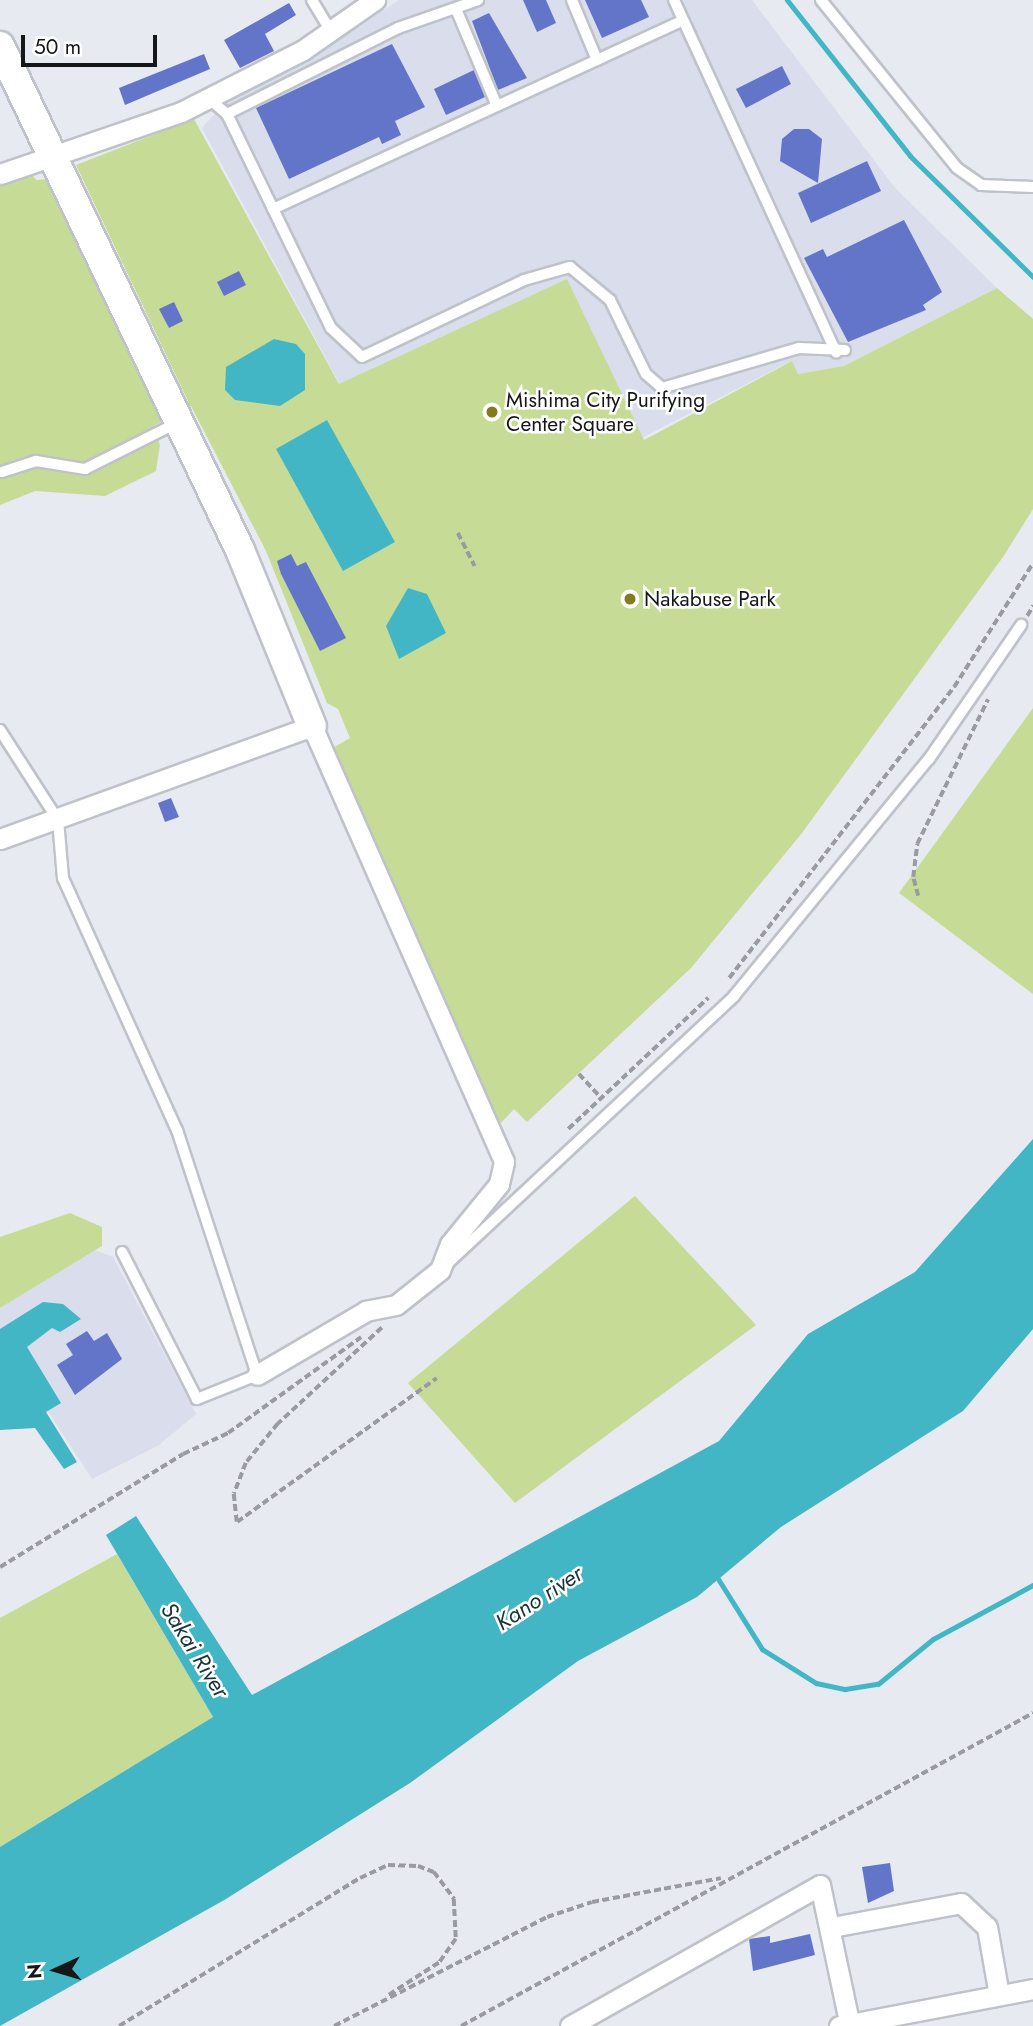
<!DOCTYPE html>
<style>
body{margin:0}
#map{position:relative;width:1033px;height:2026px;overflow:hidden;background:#e8eaf2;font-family:Jost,sans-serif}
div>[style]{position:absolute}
.built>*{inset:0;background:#d9ddec}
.green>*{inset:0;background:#c6dc96}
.water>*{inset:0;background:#43b6c6}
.stream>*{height:5px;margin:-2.5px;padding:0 2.5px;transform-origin:2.5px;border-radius:2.5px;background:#43b6c6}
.building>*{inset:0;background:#6275c9}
.path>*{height:3.5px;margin-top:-1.75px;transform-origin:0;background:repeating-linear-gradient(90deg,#999ba1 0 7px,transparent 0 10.5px)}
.roads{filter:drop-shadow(2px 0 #bfc2c9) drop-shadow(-2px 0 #bfc2c9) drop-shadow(0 2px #bfc2c9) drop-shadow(0 -2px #bfc2c9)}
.lane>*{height:10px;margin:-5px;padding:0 5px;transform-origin:5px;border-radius:5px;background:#fff}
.street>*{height:19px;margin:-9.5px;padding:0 9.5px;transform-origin:9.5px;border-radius:9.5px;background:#fff}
.secondary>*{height:28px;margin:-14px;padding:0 14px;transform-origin:14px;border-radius:14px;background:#fff}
.dots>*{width:19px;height:19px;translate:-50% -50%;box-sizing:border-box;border:4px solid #fff;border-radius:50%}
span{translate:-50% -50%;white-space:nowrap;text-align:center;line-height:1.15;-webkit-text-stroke:5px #fff;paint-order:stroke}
.poi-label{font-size:21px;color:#161719}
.left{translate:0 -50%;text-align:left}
.water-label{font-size:23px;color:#1b3438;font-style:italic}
.north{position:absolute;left:21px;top:1935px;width:70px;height:70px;-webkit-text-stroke:5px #fff;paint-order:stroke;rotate:266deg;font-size:19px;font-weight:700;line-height:28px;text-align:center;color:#161719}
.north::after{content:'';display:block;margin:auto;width:24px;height:32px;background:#161719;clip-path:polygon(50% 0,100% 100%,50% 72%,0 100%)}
.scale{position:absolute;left:21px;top:35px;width:136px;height:32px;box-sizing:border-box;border:4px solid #161719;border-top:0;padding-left:9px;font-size:21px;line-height:24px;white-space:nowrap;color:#161719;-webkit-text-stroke:5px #fff;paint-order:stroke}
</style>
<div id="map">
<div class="built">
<div style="clip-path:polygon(399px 0,752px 0,896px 189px,997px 288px,844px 366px,798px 374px,791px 361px,428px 548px,202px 128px,237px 89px,332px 45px)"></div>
<div style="clip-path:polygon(95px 1250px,113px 1257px,196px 1414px,159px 1445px,92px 1479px,0 1338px,0 1308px)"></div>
</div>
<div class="green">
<div style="clip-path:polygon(194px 119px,339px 384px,567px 279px,644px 440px,792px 361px,798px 374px,844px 366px,997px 288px,1033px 319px,1033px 509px,1003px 557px,802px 833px,691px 968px,527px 1122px,514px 1109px,501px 1123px,489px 1108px,331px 749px,350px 738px,338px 709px,327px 703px,266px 551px,191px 406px,153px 426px,160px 445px,156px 471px,105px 496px,35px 491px,0 505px,0 182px,28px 168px,36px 180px,48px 179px,161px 416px,188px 401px,76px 165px)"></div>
<div style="clip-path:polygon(1033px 708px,1033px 994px,899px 893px)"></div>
<div style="clip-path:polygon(635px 1196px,756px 1325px,515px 1503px,408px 1383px)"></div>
<div style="clip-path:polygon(70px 1213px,102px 1227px,102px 1246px,0 1308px,0 1237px)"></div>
<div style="clip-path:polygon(117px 1554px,213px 1717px,0 1847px,0 1618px)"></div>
</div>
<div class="water">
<div style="clip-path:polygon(274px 339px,296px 344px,305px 354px,305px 390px,280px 406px,235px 400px,225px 390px,226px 367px)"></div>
<div style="clip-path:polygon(327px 420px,395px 542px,343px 571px,276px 449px)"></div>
<div style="clip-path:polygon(408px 588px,427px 594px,446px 633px,399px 659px,386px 626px)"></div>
<div style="clip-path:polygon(1033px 1139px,1033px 1329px,963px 1411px,781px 1527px,697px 1597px,578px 1661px,410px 1783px,226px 1899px,0 2026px,0 1847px,213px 1717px,106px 1535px,136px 1516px,252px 1695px,719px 1441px,808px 1334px,915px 1272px)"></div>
<div style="clip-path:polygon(43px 1302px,63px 1304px,81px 1319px,60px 1332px,52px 1328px,27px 1347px,61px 1403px,46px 1412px,77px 1462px,64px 1469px,35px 1428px,0 1430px,0 1329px)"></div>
</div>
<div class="stream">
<div style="left:787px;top:0;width:199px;rotate:51.7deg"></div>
<div style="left:910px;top:156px;width:173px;rotate:44.5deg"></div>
<div style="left:715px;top:1574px;width:89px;rotate:57.9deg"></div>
<div style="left:762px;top:1649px;width:64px;rotate:32.2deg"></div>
<div style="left:816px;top:1683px;width:30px;rotate:12deg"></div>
<div style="left:845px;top:1689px;width:33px;rotate:-9deg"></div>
<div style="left:878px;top:1684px;width:71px;rotate:-39.3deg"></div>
<div style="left:933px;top:1639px;width:114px;rotate:-28.4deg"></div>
</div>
<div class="building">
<div style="clip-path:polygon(523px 0,546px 0,556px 23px,537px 32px)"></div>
<div style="clip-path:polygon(585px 0,641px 0,649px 17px,602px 38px)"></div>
<div style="clip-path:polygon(289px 3px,296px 15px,265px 34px,274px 51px,240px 68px,224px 40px)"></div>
<div style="clip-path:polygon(489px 13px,527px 78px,498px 90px,472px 21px)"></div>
<div style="clip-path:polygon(392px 44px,425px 107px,395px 121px,401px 135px,382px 144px,379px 137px,289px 179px,256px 108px)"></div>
<div style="clip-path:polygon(204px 54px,210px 69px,125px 105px,119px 88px)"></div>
<div style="clip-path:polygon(782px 66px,791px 84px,746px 108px,736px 89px)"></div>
<div style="clip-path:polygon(474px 70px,485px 97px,446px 115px,434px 89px)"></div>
<div style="clip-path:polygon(794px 129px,809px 129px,822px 139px,818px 183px,780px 161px,782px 139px)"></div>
<div style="clip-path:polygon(867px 161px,881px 191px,811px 223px,798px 193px)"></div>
<div style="clip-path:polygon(904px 220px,942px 292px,923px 305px,926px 310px,848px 342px,804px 258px,823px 249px,827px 257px)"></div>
<div style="clip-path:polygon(239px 271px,246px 285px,224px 296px,217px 282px)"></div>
<div style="clip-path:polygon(174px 302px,183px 321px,169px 328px,159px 309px)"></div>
<div style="clip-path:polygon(291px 554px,297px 566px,306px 562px,346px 638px,320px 651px,281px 574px,277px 561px)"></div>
<div style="clip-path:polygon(171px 798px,179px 817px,165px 822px,158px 803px)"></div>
<div style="clip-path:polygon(87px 1331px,94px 1341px,107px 1333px,122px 1359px,75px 1395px,57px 1365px,73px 1355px,66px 1344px)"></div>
<div style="clip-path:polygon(890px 1863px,894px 1891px,868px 1903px,862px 1867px)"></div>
<div style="clip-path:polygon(810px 1934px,815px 1955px,753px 1971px,749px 1939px,770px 1936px,770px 1943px)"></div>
</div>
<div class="path">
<div style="left:458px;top:533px;width:37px;rotate:63deg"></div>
<div style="left:1027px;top:616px;width:12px;rotate:-59deg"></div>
<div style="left:918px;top:896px;width:20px;rotate:-105deg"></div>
<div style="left:913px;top:877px;width:33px;rotate:-83deg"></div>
<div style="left:917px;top:844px;width:161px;rotate:-63.9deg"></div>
<div style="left:729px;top:978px;width:368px;rotate:-52.3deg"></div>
<div style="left:954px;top:687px;width:147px;rotate:-57.5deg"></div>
<div style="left:579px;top:1074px;width:33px;rotate:47deg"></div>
<div style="left:568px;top:1129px;width:192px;rotate:-43.1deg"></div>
<div style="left:382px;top:1328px;width:142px;rotate:137.3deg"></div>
<div style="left:278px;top:1424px;width:50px;rotate:129.4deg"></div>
<div style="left:246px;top:1463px;width:33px;rotate:111deg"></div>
<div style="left:234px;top:1494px;width:28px;rotate:84deg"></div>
<div style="left:237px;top:1522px;width:246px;rotate:-35.8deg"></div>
<div style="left:0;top:1567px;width:215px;rotate:-31.7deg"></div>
<div style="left:183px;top:1454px;width:50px;rotate:-25deg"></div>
<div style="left:228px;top:1433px;width:164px;rotate:-35.8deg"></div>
<div style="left:119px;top:2026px;width:283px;rotate:-31.6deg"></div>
<div style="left:360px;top:1878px;width:31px;rotate:-25deg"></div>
<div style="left:388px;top:1865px;width:30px;rotate:2deg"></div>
<div style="left:418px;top:1866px;width:17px;rotate:21deg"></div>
<div style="left:434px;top:1872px;width:34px;rotate:53deg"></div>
<div style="left:454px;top:1899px;width:40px;rotate:87.1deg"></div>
<div style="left:456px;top:1939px;width:29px;rotate:125deg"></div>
<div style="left:439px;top:1963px;width:63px;rotate:147.3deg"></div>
<div style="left:334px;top:2026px;width:239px;rotate:-27.1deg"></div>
<div style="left:547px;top:1917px;width:47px;rotate:-18.4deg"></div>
<div style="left:592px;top:1902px;width:131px;rotate:-10.5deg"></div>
<div style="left:461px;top:2026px;width:652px;rotate:-28.69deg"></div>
</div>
<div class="roads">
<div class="lane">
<div style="left:312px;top:0;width:37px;rotate:59deg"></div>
<div style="left:572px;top:0;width:65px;rotate:67.4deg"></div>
<div style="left:674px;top:0;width:388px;rotate:65.3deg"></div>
<div style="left:821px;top:0;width:216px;rotate:51deg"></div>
<div style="left:957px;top:168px;width:29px;rotate:35deg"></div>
<div style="left:981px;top:185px;width:52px;rotate:2.2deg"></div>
<div style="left:456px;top:9px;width:105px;rotate:67.1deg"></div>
<div style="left:208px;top:98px;width:25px;rotate:40deg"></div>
<div style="left:227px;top:114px;width:238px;rotate:64.1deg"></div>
<div style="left:331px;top:328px;width:42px;rotate:43.1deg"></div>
<div style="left:362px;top:357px;width:179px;rotate:-25.4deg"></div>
<div style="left:524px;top:280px;width:48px;rotate:-15.8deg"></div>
<div style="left:570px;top:267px;width:52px;rotate:39.5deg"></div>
<div style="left:610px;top:300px;width:82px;rotate:64.1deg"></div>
<div style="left:646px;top:374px;width:21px;rotate:41deg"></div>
<div style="left:662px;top:388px;width:143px;rotate:-16.3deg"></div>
<div style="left:799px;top:348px;width:46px;rotate:2.5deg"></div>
<div style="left:227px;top:114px;width:191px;rotate:-26.7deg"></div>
<div style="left:398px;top:28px;width:85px;rotate:-19.3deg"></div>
<div style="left:273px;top:209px;width:451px;rotate:-24.7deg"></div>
<div style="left:2px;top:472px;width:36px;rotate:-18deg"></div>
<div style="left:36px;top:461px;width:50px;rotate:9.3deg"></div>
<div style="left:85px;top:469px;width:103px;rotate:-26.6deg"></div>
<div style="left:0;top:730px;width:107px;rotate:57.2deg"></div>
<div style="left:58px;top:820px;width:58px;rotate:85.1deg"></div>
<div style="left:63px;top:878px;width:277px;rotate:65.7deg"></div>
<div style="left:177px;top:1130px;width:258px;rotate:71.9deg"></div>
<div style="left:257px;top:1375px;width:65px;rotate:158.2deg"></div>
<div style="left:197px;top:1399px;width:165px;rotate:-117deg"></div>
<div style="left:446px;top:1265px;width:394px;rotate:-43deg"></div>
<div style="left:734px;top:996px;width:307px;rotate:-50.6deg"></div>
<div style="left:929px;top:759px;width:163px;rotate:-55.5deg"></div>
</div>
<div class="street">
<div style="left:0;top:174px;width:191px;rotate:-18.9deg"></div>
<div style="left:181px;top:112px;width:137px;rotate:-26.9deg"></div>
<div style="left:303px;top:50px;width:88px;rotate:-34.8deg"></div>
<div style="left:0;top:839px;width:332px;rotate:-19.9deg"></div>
<div style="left:312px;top:726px;width:476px;rotate:66.2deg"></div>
<div style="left:504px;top:1162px;width:23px;rotate:103deg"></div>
<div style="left:499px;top:1184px;width:77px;rotate:129.2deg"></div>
<div style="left:450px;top:1244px;width:28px;rotate:111deg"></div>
<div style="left:440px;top:1270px;width:56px;rotate:141.5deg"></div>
<div style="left:396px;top:1305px;width:31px;rotate:169deg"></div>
<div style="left:366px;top:1311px;width:126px;rotate:149.6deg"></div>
<div style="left:832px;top:1927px;width:131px;rotate:-10.5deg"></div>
<div style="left:961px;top:1903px;width:35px;rotate:43deg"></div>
<div style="left:987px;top:1927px;width:69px;rotate:80deg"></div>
<div style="left:570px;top:2026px;width:287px;rotate:-29.4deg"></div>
<div style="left:820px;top:1885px;width:144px;rotate:78deg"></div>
<div style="left:839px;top:2026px;width:197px;rotate:-10.8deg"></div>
</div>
<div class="secondary">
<div style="left:0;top:46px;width:558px;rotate:64.54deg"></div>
<div style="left:240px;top:550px;width:190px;rotate:67.8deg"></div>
</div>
</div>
<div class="dots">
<div style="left:492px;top:412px;background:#87791d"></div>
<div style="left:630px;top:599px;background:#87791d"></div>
</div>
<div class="poi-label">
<span class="left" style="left:506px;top:412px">Mishima City Purifying<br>Center Square</span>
<span class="left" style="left:644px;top:599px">Nakabuse Park</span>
</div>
<div class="water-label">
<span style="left:539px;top:1598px;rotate:-33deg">Kano river</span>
<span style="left:195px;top:1650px;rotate:58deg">Sakai River</span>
</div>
<div class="north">N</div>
<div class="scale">50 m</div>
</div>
